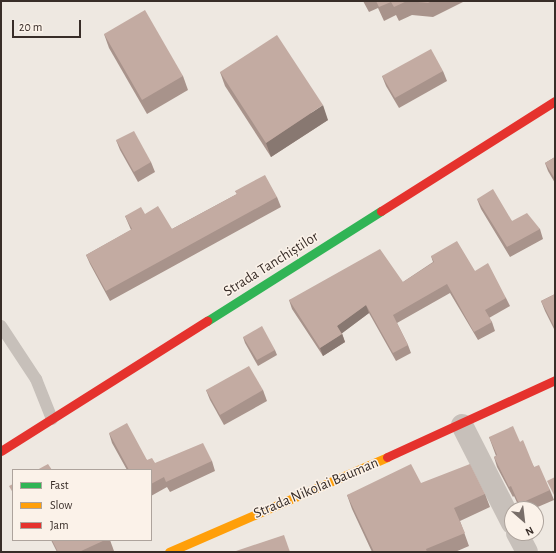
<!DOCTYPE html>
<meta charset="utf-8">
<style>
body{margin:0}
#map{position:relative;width:556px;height:553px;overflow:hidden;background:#eee8e1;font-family:"Alegreya Sans",sans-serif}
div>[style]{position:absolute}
.lane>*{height:12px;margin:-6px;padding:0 6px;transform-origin:6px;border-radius:6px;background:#c7c0ba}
.street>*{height:22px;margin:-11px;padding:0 11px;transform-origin:11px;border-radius:11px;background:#c7c0ba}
.fast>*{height:9px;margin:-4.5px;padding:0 4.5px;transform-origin:4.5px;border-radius:4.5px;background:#30b455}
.slow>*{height:9px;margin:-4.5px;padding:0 4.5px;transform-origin:4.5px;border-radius:4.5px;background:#ff9f0a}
.jam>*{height:9px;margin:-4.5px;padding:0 4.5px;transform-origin:4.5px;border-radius:4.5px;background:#e5322d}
.wall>*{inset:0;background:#a8938b}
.shaded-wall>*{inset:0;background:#887871}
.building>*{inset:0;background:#c3aba2}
span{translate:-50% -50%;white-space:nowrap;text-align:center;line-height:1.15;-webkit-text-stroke:3px #fbf2e9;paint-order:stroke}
.street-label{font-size:15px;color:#382d28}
.frame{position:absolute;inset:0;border:2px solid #382d28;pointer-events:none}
.legend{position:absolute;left:12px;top:469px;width:140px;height:72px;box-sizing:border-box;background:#fbf2e9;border:1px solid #ada39c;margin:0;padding:5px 7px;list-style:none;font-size:12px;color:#382d28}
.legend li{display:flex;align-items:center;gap:8px;height:20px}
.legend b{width:20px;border:1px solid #ada39c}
.north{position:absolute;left:504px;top:501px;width:40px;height:40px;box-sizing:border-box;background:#fbf2e9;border:1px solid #ada39c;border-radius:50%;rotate:152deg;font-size:11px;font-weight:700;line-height:16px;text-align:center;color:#382d28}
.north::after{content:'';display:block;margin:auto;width:14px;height:18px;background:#786e69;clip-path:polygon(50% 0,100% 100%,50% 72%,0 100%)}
.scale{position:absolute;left:12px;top:20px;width:69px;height:18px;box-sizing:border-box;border:2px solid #382d28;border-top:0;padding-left:5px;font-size:12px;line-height:14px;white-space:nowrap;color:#382d28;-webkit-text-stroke:3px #fbf2e9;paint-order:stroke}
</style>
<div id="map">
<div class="lane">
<div style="left:1px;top:326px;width:64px;rotate:56.6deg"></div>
<div style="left:36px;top:379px;width:43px;rotate:68.2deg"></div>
</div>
<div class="street">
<div style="left:462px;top:425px;width:110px;rotate:63deg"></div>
<div style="left:517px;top:533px;width:21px;rotate:62deg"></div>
</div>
<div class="fast">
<div style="left:207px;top:321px;width:206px;rotate:-32.3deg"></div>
</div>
<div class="slow">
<div style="left:169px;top:552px;width:238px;rotate:-23.5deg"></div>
</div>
<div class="jam">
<div style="left:381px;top:211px;width:206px;rotate:-32.3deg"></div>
<div style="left:1px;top:451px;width:244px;rotate:-32.3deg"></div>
<div style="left:387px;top:457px;width:185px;rotate:-24.6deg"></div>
</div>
<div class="wall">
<div style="clip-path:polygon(363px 1px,465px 1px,433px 17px,412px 15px,399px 21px,396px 15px,384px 21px,378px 8px,369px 12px)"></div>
<div style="clip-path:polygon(104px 34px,183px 76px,188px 90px,147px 114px,109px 48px)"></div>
<div style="clip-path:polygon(443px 71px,447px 81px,399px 108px,386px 86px,382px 76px)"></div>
<div style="clip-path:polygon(220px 72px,328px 120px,271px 157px,225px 86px)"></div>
<div style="clip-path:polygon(116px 140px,151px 162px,155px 172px,138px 182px,120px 150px)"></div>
<div style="clip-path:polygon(555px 157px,555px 183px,548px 171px,545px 163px)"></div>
<div style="clip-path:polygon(235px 191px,277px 197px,281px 207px,110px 301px,90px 264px,86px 255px,131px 230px,125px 216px,145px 214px,172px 229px,237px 194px)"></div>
<div style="clip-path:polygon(477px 199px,512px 221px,540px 229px,543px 239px,510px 257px,481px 209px)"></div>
<div style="clip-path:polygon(431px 256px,475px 271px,506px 298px,510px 306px,489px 318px,492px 322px,495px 331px,478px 340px,450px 293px,397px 323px,408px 345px,411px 353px,396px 361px,369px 313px,342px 333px,345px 342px,323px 356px,292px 309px,289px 300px,403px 282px,433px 262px)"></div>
<div style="clip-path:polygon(555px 294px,555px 331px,545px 311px,541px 301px)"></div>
<div style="clip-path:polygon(243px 337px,275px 350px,277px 355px,258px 366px,245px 343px)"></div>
<div style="clip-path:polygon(206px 390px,263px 390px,267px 401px,224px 425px,210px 400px)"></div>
<div style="clip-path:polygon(109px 433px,147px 460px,155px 463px,212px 461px,215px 471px,170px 492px,167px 487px,151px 496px,151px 470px,127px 470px,112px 443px)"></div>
<div style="clip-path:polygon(489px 437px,520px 442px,534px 467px,550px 490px,554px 500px,533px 509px,520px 509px,514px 496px,513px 497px,497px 467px,494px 457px,496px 456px)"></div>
<div style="clip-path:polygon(421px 483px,485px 494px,490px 507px,460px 521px,469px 546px,455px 552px,372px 552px,352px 509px,347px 495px)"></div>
<div style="clip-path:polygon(51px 540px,110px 540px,114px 551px,111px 552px,57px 552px)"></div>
</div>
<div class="shaded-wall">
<div style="clip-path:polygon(323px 105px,328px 120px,271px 157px,266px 143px)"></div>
<div style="clip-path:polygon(366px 305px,369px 313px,341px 334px,337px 326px)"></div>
<div style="clip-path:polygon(342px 334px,345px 342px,323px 356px,320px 348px)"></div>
</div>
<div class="building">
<div style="clip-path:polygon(376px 1px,407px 1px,394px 7px,391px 2px,379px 7px)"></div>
<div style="clip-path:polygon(408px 1px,432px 1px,428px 3px)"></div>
<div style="clip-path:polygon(145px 10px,183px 76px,142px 100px,104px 34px)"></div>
<div style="clip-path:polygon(277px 35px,323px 105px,266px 143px,220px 72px)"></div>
<div style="clip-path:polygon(431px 49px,443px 71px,395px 98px,382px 76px)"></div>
<div style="clip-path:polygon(134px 131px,151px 162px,134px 172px,116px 140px)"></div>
<div style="clip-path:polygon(555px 157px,555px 179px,545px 163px)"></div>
<div style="clip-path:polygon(265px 175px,277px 197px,106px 291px,86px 255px,132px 229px,125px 216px,141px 207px,145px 214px,158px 206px,172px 229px,237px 194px,235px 191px)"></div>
<div style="clip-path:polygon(493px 189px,512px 221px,527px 213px,540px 229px,507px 247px,477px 199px)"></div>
<div style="clip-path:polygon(457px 241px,475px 271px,488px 263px,506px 298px,485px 310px,492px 322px,474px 332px,447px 284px,393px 315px,408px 345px,393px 353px,366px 305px,337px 326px,342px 334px,320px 348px,289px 300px,380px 249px,403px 282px,434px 262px,431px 256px)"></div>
<div style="clip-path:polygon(555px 294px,555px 328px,541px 301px)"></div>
<div style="clip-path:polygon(262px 326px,275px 350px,257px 360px,243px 337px)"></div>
<div style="clip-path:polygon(249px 366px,263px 390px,220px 415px,206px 390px)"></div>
<div style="clip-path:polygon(127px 423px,147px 460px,152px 458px,155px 463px,203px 443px,212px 461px,166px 482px,164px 477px,151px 484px,151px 470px,129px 470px,109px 433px)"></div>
<div style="clip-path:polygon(513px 426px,520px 442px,523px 440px,534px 467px,539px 465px,550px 490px,519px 504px,511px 486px,509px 487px,494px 457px,497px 455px,489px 437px)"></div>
<div style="clip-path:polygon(48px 464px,52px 470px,37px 470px)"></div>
<div style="clip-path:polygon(411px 464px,421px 483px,470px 464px,485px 494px,454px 508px,465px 533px,426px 549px,427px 552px,374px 552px,347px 495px)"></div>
<div style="clip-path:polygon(555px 477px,555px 497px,547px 481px)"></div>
<div style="clip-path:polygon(13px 484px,13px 493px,9px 486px)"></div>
<div style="clip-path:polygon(284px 535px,290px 552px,233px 552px)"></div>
<div style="clip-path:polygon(52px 540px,105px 540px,79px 552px,58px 552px)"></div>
</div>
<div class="street-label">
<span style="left:271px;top:264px;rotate:-32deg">Strada Tanchiștilor</span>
<span style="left:316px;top:488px;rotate:-23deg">Strada Nikolai Bauman</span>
</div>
<div class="frame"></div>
<ul class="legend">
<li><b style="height:5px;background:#30b455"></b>Fast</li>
<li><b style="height:5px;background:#ff9f0a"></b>Slow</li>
<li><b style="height:5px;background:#e5322d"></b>Jam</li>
</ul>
<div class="north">N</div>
<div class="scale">20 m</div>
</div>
